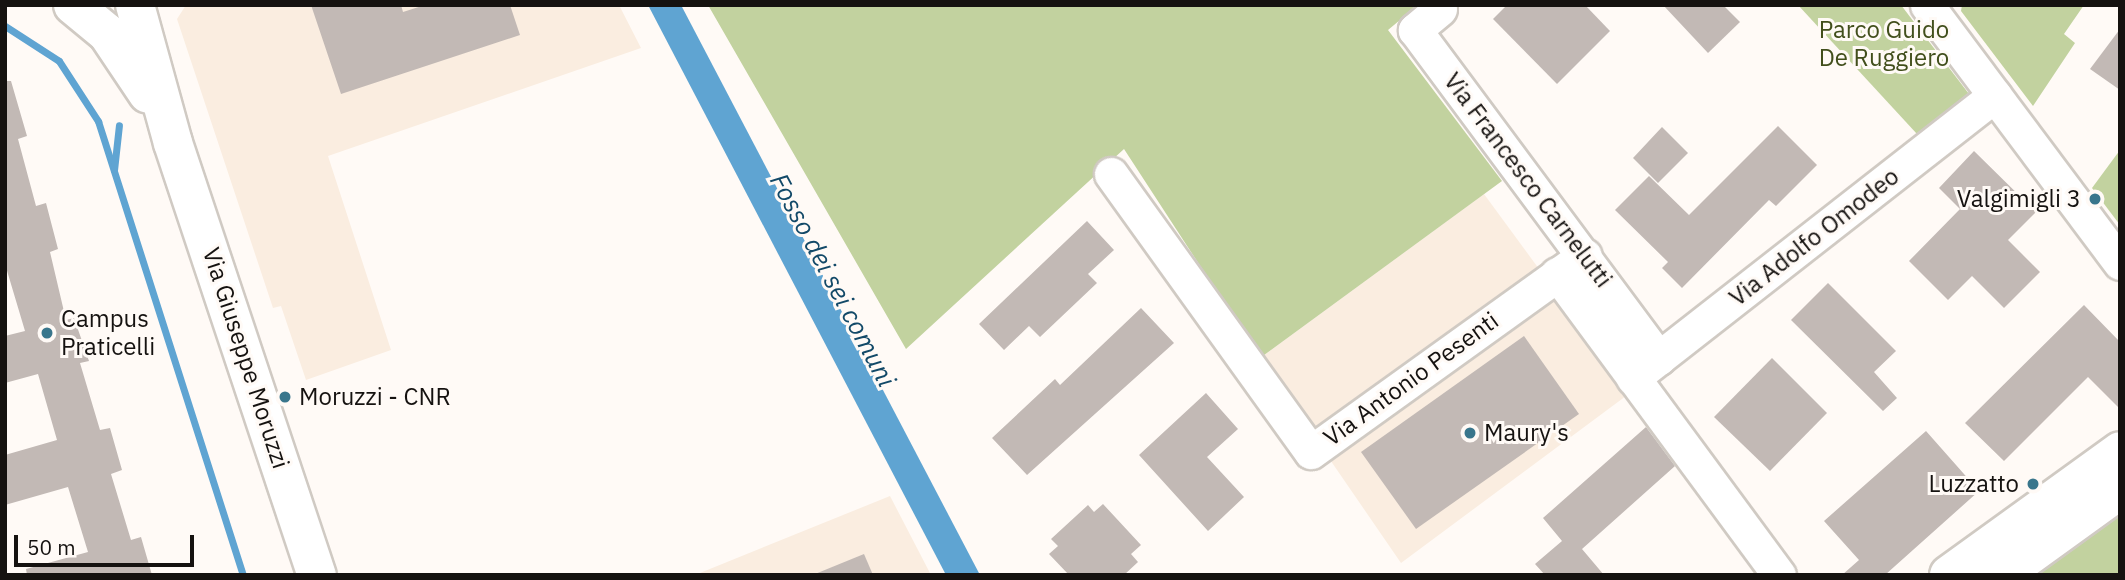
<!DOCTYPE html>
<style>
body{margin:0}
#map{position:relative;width:2125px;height:580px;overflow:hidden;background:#fffaf6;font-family:"IBM Plex Sans",sans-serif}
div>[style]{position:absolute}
.built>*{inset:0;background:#faede0}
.green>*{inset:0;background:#c2d29f}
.water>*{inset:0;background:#5fa4d2}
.stream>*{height:7px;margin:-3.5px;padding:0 3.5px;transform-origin:3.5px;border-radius:3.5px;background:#5fa4d2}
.building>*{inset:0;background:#c2b9b5}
.roads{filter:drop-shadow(2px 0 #d0cac3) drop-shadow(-2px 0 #d0cac3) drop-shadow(0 2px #d0cac3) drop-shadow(0 -2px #d0cac3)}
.minor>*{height:33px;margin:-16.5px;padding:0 16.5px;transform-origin:16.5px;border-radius:16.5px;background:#fff}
.major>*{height:38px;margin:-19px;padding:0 19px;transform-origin:19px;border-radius:19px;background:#fff}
.dots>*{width:19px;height:19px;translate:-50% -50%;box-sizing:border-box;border:4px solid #fffaf6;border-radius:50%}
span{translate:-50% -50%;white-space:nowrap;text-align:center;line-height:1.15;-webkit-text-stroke:6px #fffaf6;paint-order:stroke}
.park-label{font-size:24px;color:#424f1c}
.street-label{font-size:24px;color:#151210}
.poi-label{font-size:24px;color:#151210}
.right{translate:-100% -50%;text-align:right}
.left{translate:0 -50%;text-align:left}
.water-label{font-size:26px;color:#124968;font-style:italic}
.frame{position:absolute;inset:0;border:7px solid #151210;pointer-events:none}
.scale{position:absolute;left:14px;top:535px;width:180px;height:32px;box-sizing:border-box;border:4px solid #151210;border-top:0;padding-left:9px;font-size:21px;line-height:24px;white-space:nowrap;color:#151210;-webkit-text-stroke:5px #fffaf6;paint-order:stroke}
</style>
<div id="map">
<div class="built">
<div style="clip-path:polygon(186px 5px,619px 5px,641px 48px,328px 156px,391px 350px,306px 380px,281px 306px,273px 308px,177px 19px)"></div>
<div style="clip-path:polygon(1484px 194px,1630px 393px,1401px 563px,1260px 358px)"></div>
<div style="clip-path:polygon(890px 496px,931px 575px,695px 575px)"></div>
</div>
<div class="green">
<div style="clip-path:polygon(708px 5px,1418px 5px,1388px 30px,1502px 181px,1260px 358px,1124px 149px,906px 349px)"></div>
<div style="clip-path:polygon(1798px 5px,1901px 5px,1969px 94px,1917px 134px)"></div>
<div style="clip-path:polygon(1962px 5px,2084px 5px,2064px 34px,2075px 43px,2033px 106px,1961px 11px)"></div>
<div style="clip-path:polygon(2120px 150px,2120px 225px,2092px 188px)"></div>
<div style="clip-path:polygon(2120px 514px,2120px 575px,2036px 575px)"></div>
</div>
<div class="water">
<div style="clip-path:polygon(648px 5px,681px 5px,980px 575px,946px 575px)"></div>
</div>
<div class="stream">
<div style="left:5px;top:26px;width:64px;rotate:32.9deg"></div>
<div style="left:59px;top:61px;width:72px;rotate:57deg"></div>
<div style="left:98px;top:121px;width:477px;rotate:72.3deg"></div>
<div style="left:114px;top:170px;width:45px;rotate:-83.7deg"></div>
</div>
<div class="building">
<div style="clip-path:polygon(311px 5px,401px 5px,403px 12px,425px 5px,510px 5px,520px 35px,341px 94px)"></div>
<div style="clip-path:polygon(1507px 5px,1585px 5px,1610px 31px,1557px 84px,1493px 19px)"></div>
<div style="clip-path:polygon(1663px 5px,1723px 5px,1740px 22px,1708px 53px)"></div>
<div style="clip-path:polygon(2120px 29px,2120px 90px,2090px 69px)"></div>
<div style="clip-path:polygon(5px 81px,11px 81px,27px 136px,18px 139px,36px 206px,46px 203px,58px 249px,50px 252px,66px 320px,74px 318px,89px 361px,80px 363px,100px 430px,110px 428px,122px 470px,111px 474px,131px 540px,141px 537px,152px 575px,27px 575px,26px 569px,88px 552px,68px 487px,5px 505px,5px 455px,57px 440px,38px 374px,5px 383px,5px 336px,25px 331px,5px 264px)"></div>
<div style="clip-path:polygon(1778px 126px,1817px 165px,1776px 206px,1769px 200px,1682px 288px,1662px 268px,1668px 262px,1615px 210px,1649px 176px,1689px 215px)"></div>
<div style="clip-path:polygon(1662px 127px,1688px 153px,1658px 183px,1633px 158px)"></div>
<div style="clip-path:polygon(1974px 151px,2036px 212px,2008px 240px,2040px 272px,2004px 308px,1972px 276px,1948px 300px,1909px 261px,1960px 209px,1939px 188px)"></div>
<div style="clip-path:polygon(1087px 221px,1114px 250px,1088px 274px,1097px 283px,1040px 337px,1029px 326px,1004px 350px,979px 324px)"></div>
<div style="clip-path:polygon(1828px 283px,1896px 351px,1874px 372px,1897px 398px,1883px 411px,1791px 320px)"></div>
<div style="clip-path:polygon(2084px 305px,2120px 342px,2120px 409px,2088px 377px,2004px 461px,1965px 423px)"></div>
<div style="clip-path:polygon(1141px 308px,1174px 343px,1027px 475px,992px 438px,1055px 379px,1060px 385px)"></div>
<div style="clip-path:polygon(1524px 336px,1579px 414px,1416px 529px,1361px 452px)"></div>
<div style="clip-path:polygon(1772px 358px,1827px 413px,1770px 471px,1714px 417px)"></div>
<div style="clip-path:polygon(1206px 393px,1238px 429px,1207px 457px,1244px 497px,1208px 531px,1139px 455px)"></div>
<div style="clip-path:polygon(1646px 427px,1675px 466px,1582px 549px,1604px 575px,1545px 575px,1535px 564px,1562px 541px,1543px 518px)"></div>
<div style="clip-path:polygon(1926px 431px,1979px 491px,1885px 575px,1842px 575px,1859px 560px,1824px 521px)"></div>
<div style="clip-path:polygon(1103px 504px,1141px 545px,1131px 554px,1138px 562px,1124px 575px,1069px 575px,1049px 554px,1058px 546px,1051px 539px,1088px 505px,1094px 512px)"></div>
<div style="clip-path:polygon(864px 554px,873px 575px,815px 575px,815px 574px)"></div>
</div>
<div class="roads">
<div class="minor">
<div style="left:1927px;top:5px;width:322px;rotate:53.2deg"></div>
<div style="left:1440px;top:9px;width:33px;rotate:140deg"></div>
<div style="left:1415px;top:30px;width:409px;rotate:53.4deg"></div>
<div style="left:1111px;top:174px;width:342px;rotate:54.3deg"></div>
<div style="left:1311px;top:452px;width:337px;rotate:-35.7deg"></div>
<div style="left:1557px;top:274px;width:374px;rotate:53.6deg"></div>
<div style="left:1633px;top:378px;width:459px;rotate:-38deg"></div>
</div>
<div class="major">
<div style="left:73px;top:5px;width:44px;rotate:39.5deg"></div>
<div style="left:107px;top:33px;width:73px;rotate:56.1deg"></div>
<div style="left:135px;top:5px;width:143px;rotate:74.6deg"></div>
<div style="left:173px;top:143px;width:455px;rotate:71.6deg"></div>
<div style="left:1949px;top:575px;width:211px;rotate:-35.9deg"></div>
<div style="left:2002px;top:575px;width:145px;rotate:-35.8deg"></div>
</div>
</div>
<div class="dots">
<div style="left:2095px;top:199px;background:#39768c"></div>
<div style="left:47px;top:333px;background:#39768c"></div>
<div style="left:285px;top:397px;background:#39768c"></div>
<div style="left:1470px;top:433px;background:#39768c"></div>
<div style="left:2033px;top:484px;background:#39768c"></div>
</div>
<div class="park-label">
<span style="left:1884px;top:44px">Parco Guido<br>De Ruggiero</span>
</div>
<div class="street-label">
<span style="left:1528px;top:180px;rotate:53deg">Via Francesco Carnelutti</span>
<span style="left:1814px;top:237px;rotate:-38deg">Via Adolfo Omodeo</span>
<span style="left:246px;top:358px;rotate:72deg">Via Giuseppe Moruzzi</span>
<span style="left:1411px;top:379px;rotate:-36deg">Via Antonio Pesenti</span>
</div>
<div class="poi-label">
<span class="right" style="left:2081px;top:199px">Valgimigli 3</span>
<span class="left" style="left:61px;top:333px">Campus<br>Praticelli</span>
<span class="left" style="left:299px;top:397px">Moruzzi - CNR</span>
<span class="left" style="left:1484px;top:433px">Maury's</span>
<span class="right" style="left:2019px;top:484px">Luzzatto</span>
</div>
<div class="water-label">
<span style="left:833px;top:280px;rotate:62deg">Fosso dei sei comuni</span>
</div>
<div class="frame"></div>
<div class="scale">50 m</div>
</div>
